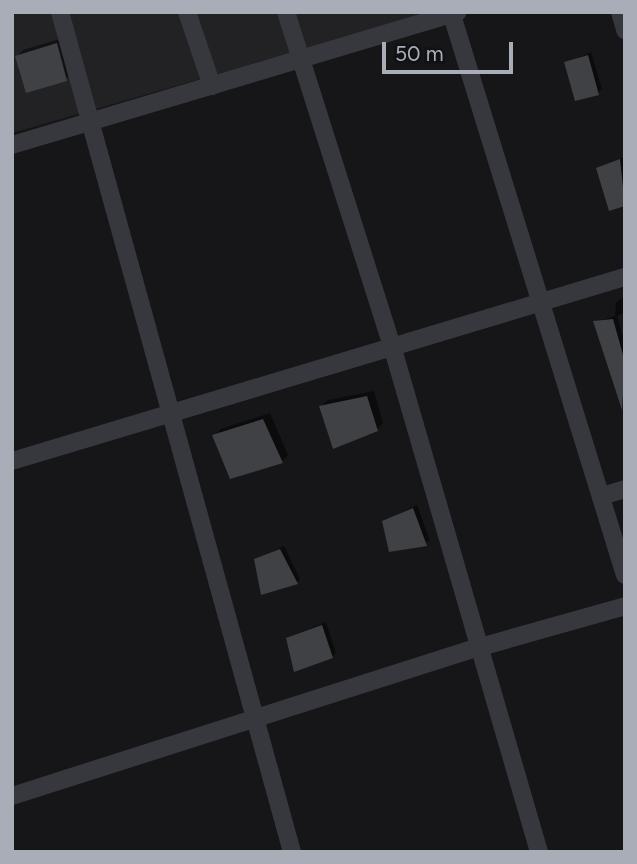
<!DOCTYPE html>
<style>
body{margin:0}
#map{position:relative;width:637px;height:864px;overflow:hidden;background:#161618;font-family:Figtree,sans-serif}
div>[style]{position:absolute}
.built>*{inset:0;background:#222225}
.shadow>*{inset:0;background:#0007}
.building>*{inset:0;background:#404145}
.minor>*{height:18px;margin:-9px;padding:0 9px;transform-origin:9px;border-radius:9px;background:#37383d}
span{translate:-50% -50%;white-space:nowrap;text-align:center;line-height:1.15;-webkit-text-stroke:6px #111113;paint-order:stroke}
.frame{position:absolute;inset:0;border:14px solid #a8adb8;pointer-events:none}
.scale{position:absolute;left:382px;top:42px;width:131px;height:32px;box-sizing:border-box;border:4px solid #a8adb8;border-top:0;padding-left:9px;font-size:21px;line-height:24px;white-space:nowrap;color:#a8adb8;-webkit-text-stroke:5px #111113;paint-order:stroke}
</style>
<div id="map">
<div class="built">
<div style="clip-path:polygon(12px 12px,434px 12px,12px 133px)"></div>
</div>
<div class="shadow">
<div style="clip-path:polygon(63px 38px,73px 73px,66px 79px,17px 56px,23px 50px)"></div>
<div style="clip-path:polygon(591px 52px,602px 89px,598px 93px,566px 63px)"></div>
<div style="clip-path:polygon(624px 157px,625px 160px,625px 204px,598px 168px)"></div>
<div style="clip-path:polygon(625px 297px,625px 313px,617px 316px,625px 345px,625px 383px,615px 384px,595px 322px,615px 316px,616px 302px)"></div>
<div style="clip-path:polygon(374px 391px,383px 423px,377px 429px,321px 406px,328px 400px)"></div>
<div style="clip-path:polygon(270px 413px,288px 455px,282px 461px,214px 435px,221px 429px)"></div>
<div style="clip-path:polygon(417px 505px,430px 541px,391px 550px,384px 521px)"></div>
<div style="clip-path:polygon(284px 546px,300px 579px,297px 583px,256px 559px)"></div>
<div style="clip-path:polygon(326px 622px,336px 653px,332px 657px,288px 638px)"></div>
</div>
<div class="building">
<div style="clip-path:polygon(57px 43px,67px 81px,26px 93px,15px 56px)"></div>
<div style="clip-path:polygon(588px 55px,599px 95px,575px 101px,564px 62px)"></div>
<div style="clip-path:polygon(620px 159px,625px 206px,609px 211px,596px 168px)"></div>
<div style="clip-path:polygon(613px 319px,625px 362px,622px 410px,593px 321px)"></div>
<div style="clip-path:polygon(367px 396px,378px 431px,333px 449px,319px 406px)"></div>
<div style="clip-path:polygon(263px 419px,283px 463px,230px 479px,212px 435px)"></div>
<div style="clip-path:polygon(413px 508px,427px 546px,389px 552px,382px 521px)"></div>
<div style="clip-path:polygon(280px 549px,298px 584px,261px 595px,254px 559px)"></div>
<div style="clip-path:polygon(322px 625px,333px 658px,294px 672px,286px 638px)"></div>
</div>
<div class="minor">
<div style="left:60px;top:12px;width:871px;rotate:74.56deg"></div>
<div style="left:187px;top:12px;width:78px;rotate:71.3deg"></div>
<div style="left:286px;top:12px;width:350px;rotate:72.4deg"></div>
<div style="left:392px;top:346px;width:527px;rotate:73.8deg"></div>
<div style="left:451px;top:12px;width:589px;rotate:72.83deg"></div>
<div style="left:620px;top:12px;width:19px;rotate:74deg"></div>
<div style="left:12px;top:145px;width:465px;rotate:-16.6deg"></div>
<div style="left:12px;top:461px;width:640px;rotate:-16.71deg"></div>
<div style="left:602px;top:496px;width:24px;rotate:-17deg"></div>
<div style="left:12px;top:796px;width:488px;rotate:-17.7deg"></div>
<div style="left:477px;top:648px;width:154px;rotate:-15.8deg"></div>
</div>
<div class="frame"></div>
<div class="scale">50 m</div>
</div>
